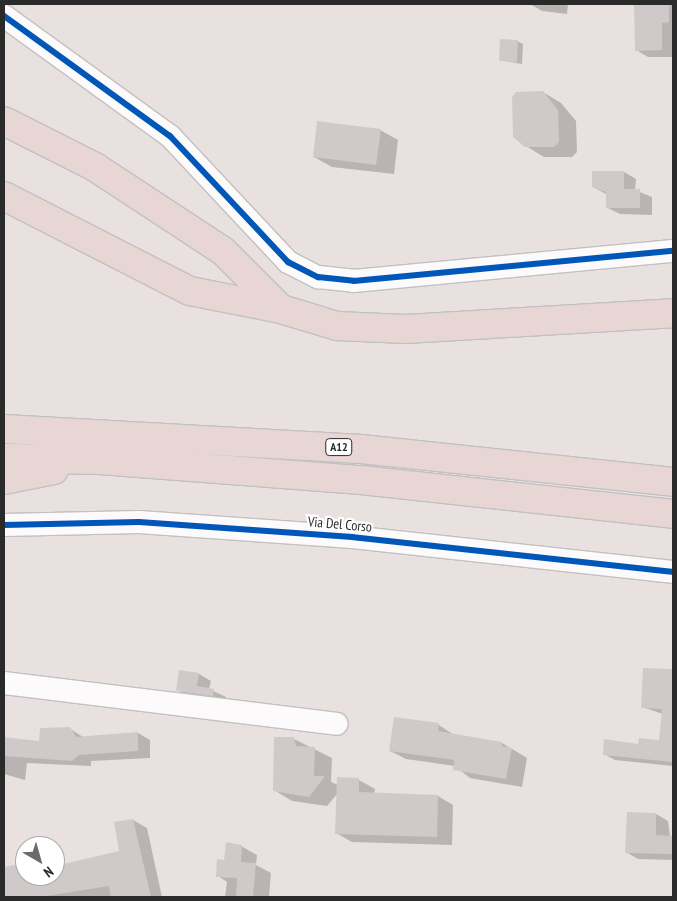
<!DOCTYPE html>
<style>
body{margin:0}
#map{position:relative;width:677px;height:901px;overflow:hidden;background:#e8e1e0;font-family:"PT Sans Narrow",sans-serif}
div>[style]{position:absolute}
.shadow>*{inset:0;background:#0003}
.building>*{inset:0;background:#cfcac9}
.roads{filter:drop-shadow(1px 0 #c2c0c1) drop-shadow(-1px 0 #c2c0c1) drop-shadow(0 1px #c2c0c1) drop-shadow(0 -1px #c2c0c1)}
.street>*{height:22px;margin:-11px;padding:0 11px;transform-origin:11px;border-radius:11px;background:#fcfafa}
.highway>*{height:28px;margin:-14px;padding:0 14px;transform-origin:14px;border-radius:14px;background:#e8d6d4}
.cycleway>*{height:6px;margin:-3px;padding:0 3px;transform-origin:3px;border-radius:3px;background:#0057b8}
span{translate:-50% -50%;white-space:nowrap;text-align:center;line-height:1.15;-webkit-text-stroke:4.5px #fff;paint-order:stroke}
.shield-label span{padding:1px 4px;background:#fff;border:1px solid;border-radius:4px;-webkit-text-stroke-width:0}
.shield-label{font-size:12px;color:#2a2a2a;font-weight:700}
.street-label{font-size:14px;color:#2a2a2a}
.frame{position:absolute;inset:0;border:5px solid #2a2a2a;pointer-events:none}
.north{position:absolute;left:15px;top:836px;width:50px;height:50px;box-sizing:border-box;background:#fff;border:1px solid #aaa;border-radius:50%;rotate:142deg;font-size:14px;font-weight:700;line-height:20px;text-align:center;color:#2a2a2a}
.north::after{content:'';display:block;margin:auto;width:18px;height:22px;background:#6c6a6a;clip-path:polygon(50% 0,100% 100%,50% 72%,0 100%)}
</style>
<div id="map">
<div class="shadow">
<div style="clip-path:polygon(530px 4px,568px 4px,567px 14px,542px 11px)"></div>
<div style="clip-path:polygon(635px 4px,673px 4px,673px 57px,648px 57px,636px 50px)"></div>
<div style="clip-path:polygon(517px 41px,523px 44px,522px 64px,500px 60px)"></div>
<div style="clip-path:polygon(543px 92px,561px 103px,576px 121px,577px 152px,572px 157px,544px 157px,526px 146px)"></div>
<div style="clip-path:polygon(380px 130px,398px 140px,394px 174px,332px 167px,314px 157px)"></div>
<div style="clip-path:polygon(624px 172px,636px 179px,635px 190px,652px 197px,652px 215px,620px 214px,608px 208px,608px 195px,593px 187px)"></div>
<div style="clip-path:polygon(644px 669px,673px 670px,673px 766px,615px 760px,604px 754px,660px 742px,663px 714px,642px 707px)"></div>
<div style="clip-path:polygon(199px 674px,211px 681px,209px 689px,226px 697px,225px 702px,190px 697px,178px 690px)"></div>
<div style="clip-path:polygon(395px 719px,439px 725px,454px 735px,502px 743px,527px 758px,522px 787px,470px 778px,455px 766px,406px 759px,390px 751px)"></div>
<div style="clip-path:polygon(69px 728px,83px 737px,138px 733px,150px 740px,150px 758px,91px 761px,91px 766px,27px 763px,25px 780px,4px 774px,4px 738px,41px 743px)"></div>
<div style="clip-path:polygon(294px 739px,332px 758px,331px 782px,338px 785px,359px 780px,375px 789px,374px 794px,438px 796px,453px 805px,452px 845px,352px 842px,336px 833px,338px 793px,327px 806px,292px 801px,274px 790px)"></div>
<div style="clip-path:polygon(628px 813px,656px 814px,668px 821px,673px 860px,638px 859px,626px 852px)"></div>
<div style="clip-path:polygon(133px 820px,147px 828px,162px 897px,4px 897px,4px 868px,25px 864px,25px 876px,55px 876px,55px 867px,120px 852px)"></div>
<div style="clip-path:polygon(241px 846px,257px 855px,256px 865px,271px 873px,269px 897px,225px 897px,227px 882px,218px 876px)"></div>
</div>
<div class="building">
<div style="clip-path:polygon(634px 4px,669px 4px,669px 22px,662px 23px,662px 50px,635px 51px)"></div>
<div style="clip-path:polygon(500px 39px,518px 40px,517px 62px,499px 61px)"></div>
<div style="clip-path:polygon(543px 91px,558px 110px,559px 142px,554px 147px,525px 147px,513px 137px,512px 97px,516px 92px)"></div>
<div style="clip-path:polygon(317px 121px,381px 129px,376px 165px,313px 157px)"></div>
<div style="clip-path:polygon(592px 171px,624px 171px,624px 189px,640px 189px,640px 208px,606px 208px,606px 192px,592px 187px)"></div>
<div style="clip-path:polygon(643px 668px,673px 669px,673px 762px,603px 755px,604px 739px,638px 744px,639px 738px,659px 740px,662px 709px,641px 708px)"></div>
<div style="clip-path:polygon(179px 670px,199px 673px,197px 686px,214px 689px,213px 696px,176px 691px)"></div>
<div style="clip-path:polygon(394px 717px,439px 723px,438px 731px,502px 742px,502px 746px,512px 748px,506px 779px,453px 770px,454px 760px,389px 751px)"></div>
<div style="clip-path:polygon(70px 727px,76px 737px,138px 732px,138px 751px,79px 755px,72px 761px,4px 756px,4px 737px,39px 741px,40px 728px)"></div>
<div style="clip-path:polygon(274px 737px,294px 737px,296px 746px,315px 747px,314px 776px,325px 776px,309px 797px,273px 791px)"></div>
<div style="clip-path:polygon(337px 777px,359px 778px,359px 792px,438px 795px,437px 837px,335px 834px)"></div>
<div style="clip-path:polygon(627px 812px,656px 813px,656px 835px,673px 836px,673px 854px,625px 853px)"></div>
<div style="clip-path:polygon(133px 819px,151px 897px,111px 897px,109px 886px,40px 897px,4px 897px,4px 867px,25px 863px,25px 876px,55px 876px,55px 866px,119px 851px,114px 822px)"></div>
<div style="clip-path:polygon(226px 842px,242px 845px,241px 862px,256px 863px,253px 897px,236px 897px,237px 878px,216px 877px,217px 859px,224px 860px)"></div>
</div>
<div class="roads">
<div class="street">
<div style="left:4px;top:16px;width:205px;rotate:35.9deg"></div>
<div style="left:170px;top:136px;width:173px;rotate:46.9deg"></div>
<div style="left:288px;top:262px;width:34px;rotate:27deg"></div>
<div style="left:318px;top:277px;width:36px;rotate:6deg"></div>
<div style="left:354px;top:281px;width:320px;rotate:-5.4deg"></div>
<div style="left:4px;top:525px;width:135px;rotate:-1.3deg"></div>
<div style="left:139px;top:522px;width:214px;rotate:4deg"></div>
<div style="left:352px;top:537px;width:323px;rotate:6.2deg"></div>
<div style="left:4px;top:683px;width:335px;rotate:7deg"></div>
</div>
<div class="highway">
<div style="left:4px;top:121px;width:102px;rotate:26.8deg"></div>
<div style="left:95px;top:167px;width:153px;rotate:33.3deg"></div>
<div style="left:223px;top:251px;width:82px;rotate:45deg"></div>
<div style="left:4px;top:196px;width:209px;rotate:27.1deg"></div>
<div style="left:190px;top:291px;width:93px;rotate:11.2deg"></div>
<div style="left:281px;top:309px;width:59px;rotate:16.9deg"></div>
<div style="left:337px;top:326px;width:69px;rotate:2.5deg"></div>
<div style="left:406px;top:329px;width:267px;rotate:-3.4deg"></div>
<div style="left:4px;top:429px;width:358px;rotate:3.2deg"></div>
<div style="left:361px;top:449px;width:314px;rotate:6deg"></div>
<div style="left:4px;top:458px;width:96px;rotate:1.2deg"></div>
<div style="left:100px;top:460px;width:262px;rotate:4.4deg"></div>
<div style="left:361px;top:480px;width:314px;rotate:6.2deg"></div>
<div style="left:4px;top:480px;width:51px;rotate:-11.3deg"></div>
</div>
</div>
<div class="cycleway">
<div style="left:4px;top:16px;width:205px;rotate:35.9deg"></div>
<div style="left:170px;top:136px;width:173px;rotate:46.9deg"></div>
<div style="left:288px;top:262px;width:34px;rotate:27deg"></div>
<div style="left:318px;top:277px;width:36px;rotate:6deg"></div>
<div style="left:354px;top:281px;width:320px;rotate:-5.4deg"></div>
<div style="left:4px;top:525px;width:135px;rotate:-1.3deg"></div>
<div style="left:139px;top:522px;width:214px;rotate:4deg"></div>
<div style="left:352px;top:537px;width:323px;rotate:6.2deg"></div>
</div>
<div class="shield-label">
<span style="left:339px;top:447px">A12</span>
</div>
<div class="street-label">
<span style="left:340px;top:524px;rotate:5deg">Via Del Corso</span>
</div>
<div class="frame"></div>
<div class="north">N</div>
</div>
